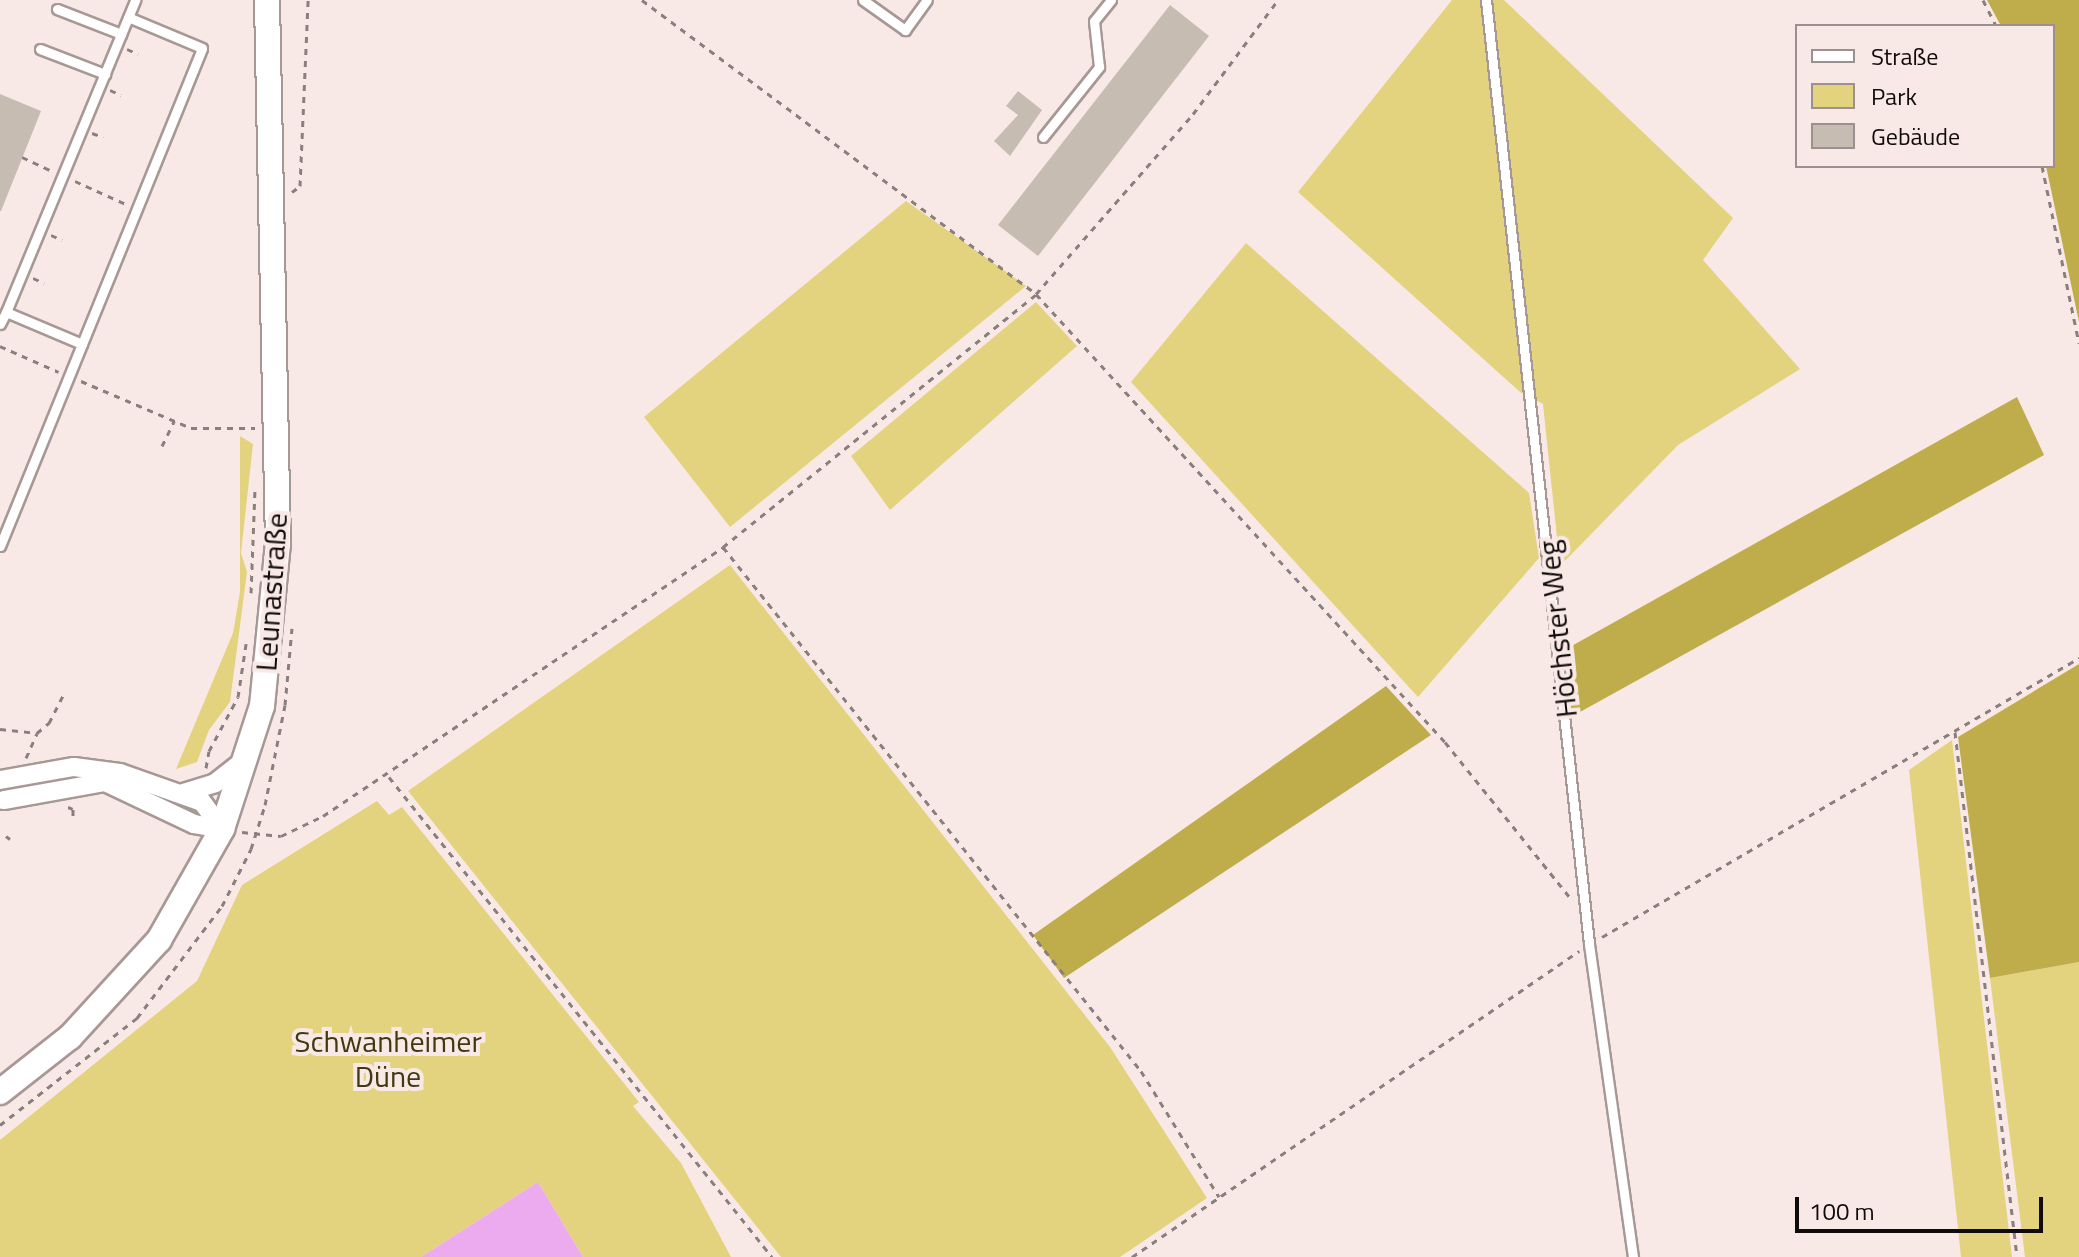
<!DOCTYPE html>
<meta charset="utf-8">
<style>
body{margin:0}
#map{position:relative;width:2079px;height:1257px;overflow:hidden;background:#f9e9e6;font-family:"Titillium Web",sans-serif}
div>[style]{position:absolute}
.green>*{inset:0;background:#e3d37e}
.forest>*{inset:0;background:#bfad4c}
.water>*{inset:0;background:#ecaaef}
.building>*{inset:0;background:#c6bcb2}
.path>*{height:3px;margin-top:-1.5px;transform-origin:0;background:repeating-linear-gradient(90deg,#8a7f7d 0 6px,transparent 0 12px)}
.roads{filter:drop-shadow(2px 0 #a79895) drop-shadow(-2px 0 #a79895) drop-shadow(0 2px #a79895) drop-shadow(0 -2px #a79895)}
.lane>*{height:9px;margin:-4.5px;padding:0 4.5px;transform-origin:4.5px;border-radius:4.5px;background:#fff}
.street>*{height:18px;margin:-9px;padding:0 9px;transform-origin:9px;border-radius:9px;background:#fff}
.secondary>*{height:24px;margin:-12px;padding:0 12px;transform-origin:12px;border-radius:12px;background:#fff}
span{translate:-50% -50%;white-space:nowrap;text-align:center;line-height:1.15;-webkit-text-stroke:8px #f9e9e6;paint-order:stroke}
.street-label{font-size:30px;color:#100b0a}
.park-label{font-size:30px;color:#413910}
.legend{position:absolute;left:1795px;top:24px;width:260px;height:144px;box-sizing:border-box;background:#f9e9e6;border:2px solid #9c908e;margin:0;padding:10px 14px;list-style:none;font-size:24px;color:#100b0a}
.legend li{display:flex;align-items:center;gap:16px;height:40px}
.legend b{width:40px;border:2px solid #9c908e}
.scale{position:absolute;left:1795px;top:1197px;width:248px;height:36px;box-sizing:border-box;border:4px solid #100b0a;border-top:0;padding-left:10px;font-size:24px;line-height:28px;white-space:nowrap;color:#100b0a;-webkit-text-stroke:6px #f9e9e6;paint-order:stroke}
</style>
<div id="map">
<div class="green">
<div style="clip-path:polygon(1452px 0,1504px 0,1733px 218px,1703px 260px,1800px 369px,1678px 445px,1560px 566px,1543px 404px,1520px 392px,1298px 192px)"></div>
<div style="clip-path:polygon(906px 201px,1026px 286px,730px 527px,644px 417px)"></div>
<div style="clip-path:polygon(1246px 243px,1529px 493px,1539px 558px,1418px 697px,1131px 382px)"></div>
<div style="clip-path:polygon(1036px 302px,1077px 346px,890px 510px,851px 456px)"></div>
<div style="clip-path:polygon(240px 436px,253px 444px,241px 553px,247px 572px,230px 702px,209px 730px,197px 762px,176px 769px,233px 633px,240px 592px)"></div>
<div style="clip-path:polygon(730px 565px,1110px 1047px,1207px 1198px,1120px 1257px,781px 1257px,408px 791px)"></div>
<div style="clip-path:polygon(1952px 740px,1983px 1010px,2012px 1257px,1961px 1257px,1909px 770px)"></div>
<div style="clip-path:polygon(377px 801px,389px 815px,402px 807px,639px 1102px,633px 1106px,681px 1163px,731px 1257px,583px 1257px,538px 1182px,421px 1257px,0 1257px,0 1140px,197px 981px,242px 885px)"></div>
<div style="clip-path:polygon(2079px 962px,2079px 1257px,2025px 1257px,1990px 978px)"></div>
</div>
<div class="forest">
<div style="clip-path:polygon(1987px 0,2079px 0,2079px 322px,2046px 166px,2053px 166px,2053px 26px,2001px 26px)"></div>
<div style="clip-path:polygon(2017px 397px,2044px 455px,1571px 717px,1568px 648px)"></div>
<div style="clip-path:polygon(2079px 664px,2079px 962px,1990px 978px,1958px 737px)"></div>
<div style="clip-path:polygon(1386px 686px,1431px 735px,1064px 978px,1033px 935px)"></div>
</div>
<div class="water">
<div style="clip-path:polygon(538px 1182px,583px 1257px,421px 1257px)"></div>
</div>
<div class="building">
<div style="clip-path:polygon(1170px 5px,1209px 36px,1038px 256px,998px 225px)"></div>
<div style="clip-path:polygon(1018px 91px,1042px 110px,1010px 156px,994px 141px,1018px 115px,1006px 106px)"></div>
<div style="clip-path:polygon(0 94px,41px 111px,1px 211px,0 211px)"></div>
</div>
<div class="path">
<div style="left:642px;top:0;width:492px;rotate:36.7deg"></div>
<div style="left:1036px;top:294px;width:607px;rotate:47.61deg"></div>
<div style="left:1445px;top:742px;width:203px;rotate:51.2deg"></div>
<div style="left:1983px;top:0;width:29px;rotate:63deg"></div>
<div style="left:127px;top:49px;width:12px;rotate:24deg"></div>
<div style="left:110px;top:90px;width:12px;rotate:24deg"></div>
<div style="left:92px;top:133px;width:12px;rotate:20deg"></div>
<div style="left:22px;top:157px;width:31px;rotate:25deg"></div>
<div style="left:2042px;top:166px;width:181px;rotate:78.2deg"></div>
<div style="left:75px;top:181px;width:56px;rotate:24.3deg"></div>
<div style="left:292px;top:192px;width:10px;rotate:-37deg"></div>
<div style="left:300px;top:186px;width:186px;rotate:-87.5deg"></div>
<div style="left:51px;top:235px;width:12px;rotate:24deg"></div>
<div style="left:33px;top:278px;width:12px;rotate:24deg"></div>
<div style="left:0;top:346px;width:64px;rotate:23.8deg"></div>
<div style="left:81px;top:381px;width:120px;rotate:23.1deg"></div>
<div style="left:191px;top:428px;width:64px"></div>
<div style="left:162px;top:446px;width:28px;rotate:-64deg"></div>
<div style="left:723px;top:547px;width:670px;rotate:51.42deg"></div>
<div style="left:1141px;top:1071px;width:148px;rotate:58.2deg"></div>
<div style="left:251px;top:593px;width:104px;rotate:-87.8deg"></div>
<div style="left:0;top:729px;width:37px;rotate:6deg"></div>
<div style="left:37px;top:733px;width:16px;rotate:-40deg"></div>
<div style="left:49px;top:723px;width:33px;rotate:-63deg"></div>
<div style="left:1955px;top:732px;width:529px;rotate:83.26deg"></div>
<div style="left:26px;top:758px;width:27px;rotate:-66deg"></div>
<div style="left:206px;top:768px;width:17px;rotate:-80deg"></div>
<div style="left:209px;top:751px;width:61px;rotate:-61.8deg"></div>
<div style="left:238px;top:697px;width:54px;rotate:-81.4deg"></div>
<div style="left:389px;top:777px;width:614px;rotate:51.41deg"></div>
<div style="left:68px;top:807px;width:5px;rotate:22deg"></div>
<div style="left:73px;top:809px;width:11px;rotate:90deg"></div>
<div style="left:242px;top:832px;width:39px;rotate:6deg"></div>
<div style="left:281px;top:836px;width:47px;rotate:-25.5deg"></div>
<div style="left:323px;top:816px;width:482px;rotate:-33.9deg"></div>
<div style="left:723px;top:547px;width:402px;rotate:-38.9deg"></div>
<div style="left:1036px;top:294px;width:239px;rotate:-48.9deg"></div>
<div style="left:1193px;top:114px;width:142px;rotate:-53.3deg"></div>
<div style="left:6px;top:836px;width:5px;rotate:37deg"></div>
<div style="left:1602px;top:937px;width:553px;rotate:-30.32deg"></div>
<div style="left:0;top:1125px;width:174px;rotate:-38deg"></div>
<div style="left:137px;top:1018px;width:141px;rotate:-52.8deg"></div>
<div style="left:222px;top:906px;width:64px;rotate:-63deg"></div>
<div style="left:251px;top:849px;width:46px;rotate:-72.3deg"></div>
<div style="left:265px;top:805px;width:102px;rotate:-78.7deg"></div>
<div style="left:285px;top:705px;width:77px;rotate:-84.8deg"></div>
<div style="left:1132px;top:1257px;width:542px;rotate:-34.39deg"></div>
</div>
<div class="roads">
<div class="lane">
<div style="left:863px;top:0;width:52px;rotate:35.5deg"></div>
<div style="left:905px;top:30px;width:37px;rotate:-54deg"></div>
<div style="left:1486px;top:0;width:950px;rotate:83.77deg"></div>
<div style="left:1589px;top:944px;width:316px;rotate:82deg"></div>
<div style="left:57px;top:9px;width:69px;rotate:21.3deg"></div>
<div style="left:40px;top:49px;width:70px;rotate:21deg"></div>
<div style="left:1043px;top:137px;width:90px;rotate:-51.3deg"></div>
<div style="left:1099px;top:67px;width:46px;rotate:-96.2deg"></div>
<div style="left:1094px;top:21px;width:27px;rotate:-51deg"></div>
<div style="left:0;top:324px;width:13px;rotate:-63deg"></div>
<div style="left:82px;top:344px;width:319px;rotate:-67.9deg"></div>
<div style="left:202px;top:48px;width:80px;rotate:-157.3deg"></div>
<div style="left:0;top:546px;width:218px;rotate:-67.9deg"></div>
<div style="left:82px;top:344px;width:82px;rotate:-157.2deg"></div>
<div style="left:6px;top:312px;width:338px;rotate:-67.5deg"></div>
</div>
<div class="street">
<div style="left:0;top:780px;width:75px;rotate:-10deg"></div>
<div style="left:74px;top:767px;width:46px;rotate:7.4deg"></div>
<div style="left:120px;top:773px;width:87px;rotate:19.5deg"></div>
<div style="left:202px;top:802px;width:34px;rotate:53deg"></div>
<div style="left:222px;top:829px;width:28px;rotate:-170deg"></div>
<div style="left:194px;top:824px;width:98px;rotate:-154.7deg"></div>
<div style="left:105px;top:782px;width:103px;rotate:169.9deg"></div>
<div style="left:183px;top:793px;width:34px;rotate:-17deg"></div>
<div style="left:215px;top:783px;width:36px;rotate:-38deg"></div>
</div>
<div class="secondary">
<div style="left:0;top:1092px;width:89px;rotate:-38.2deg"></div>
<div style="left:70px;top:1037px;width:132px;rotate:-47.5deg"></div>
<div style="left:159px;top:940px;width:128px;rotate:-60.4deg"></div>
<div style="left:222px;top:829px;width:129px;rotate:-72deg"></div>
<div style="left:262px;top:706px;width:163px;rotate:-84.4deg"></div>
<div style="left:278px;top:544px;width:544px;rotate:-91.16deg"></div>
</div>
</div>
<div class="street-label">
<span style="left:271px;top:592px;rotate:-86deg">Leunastraße</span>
<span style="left:1557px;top:629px;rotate:-96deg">Höchster Weg</span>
</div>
<div class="park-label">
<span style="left:388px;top:1058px">Schwanheimer<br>Düne</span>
</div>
<ul class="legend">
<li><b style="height:10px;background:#fff"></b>Straße</li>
<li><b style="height:22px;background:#e3d37e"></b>Park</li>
<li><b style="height:22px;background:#c6bcb2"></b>Gebäude</li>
</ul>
<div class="scale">100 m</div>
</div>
